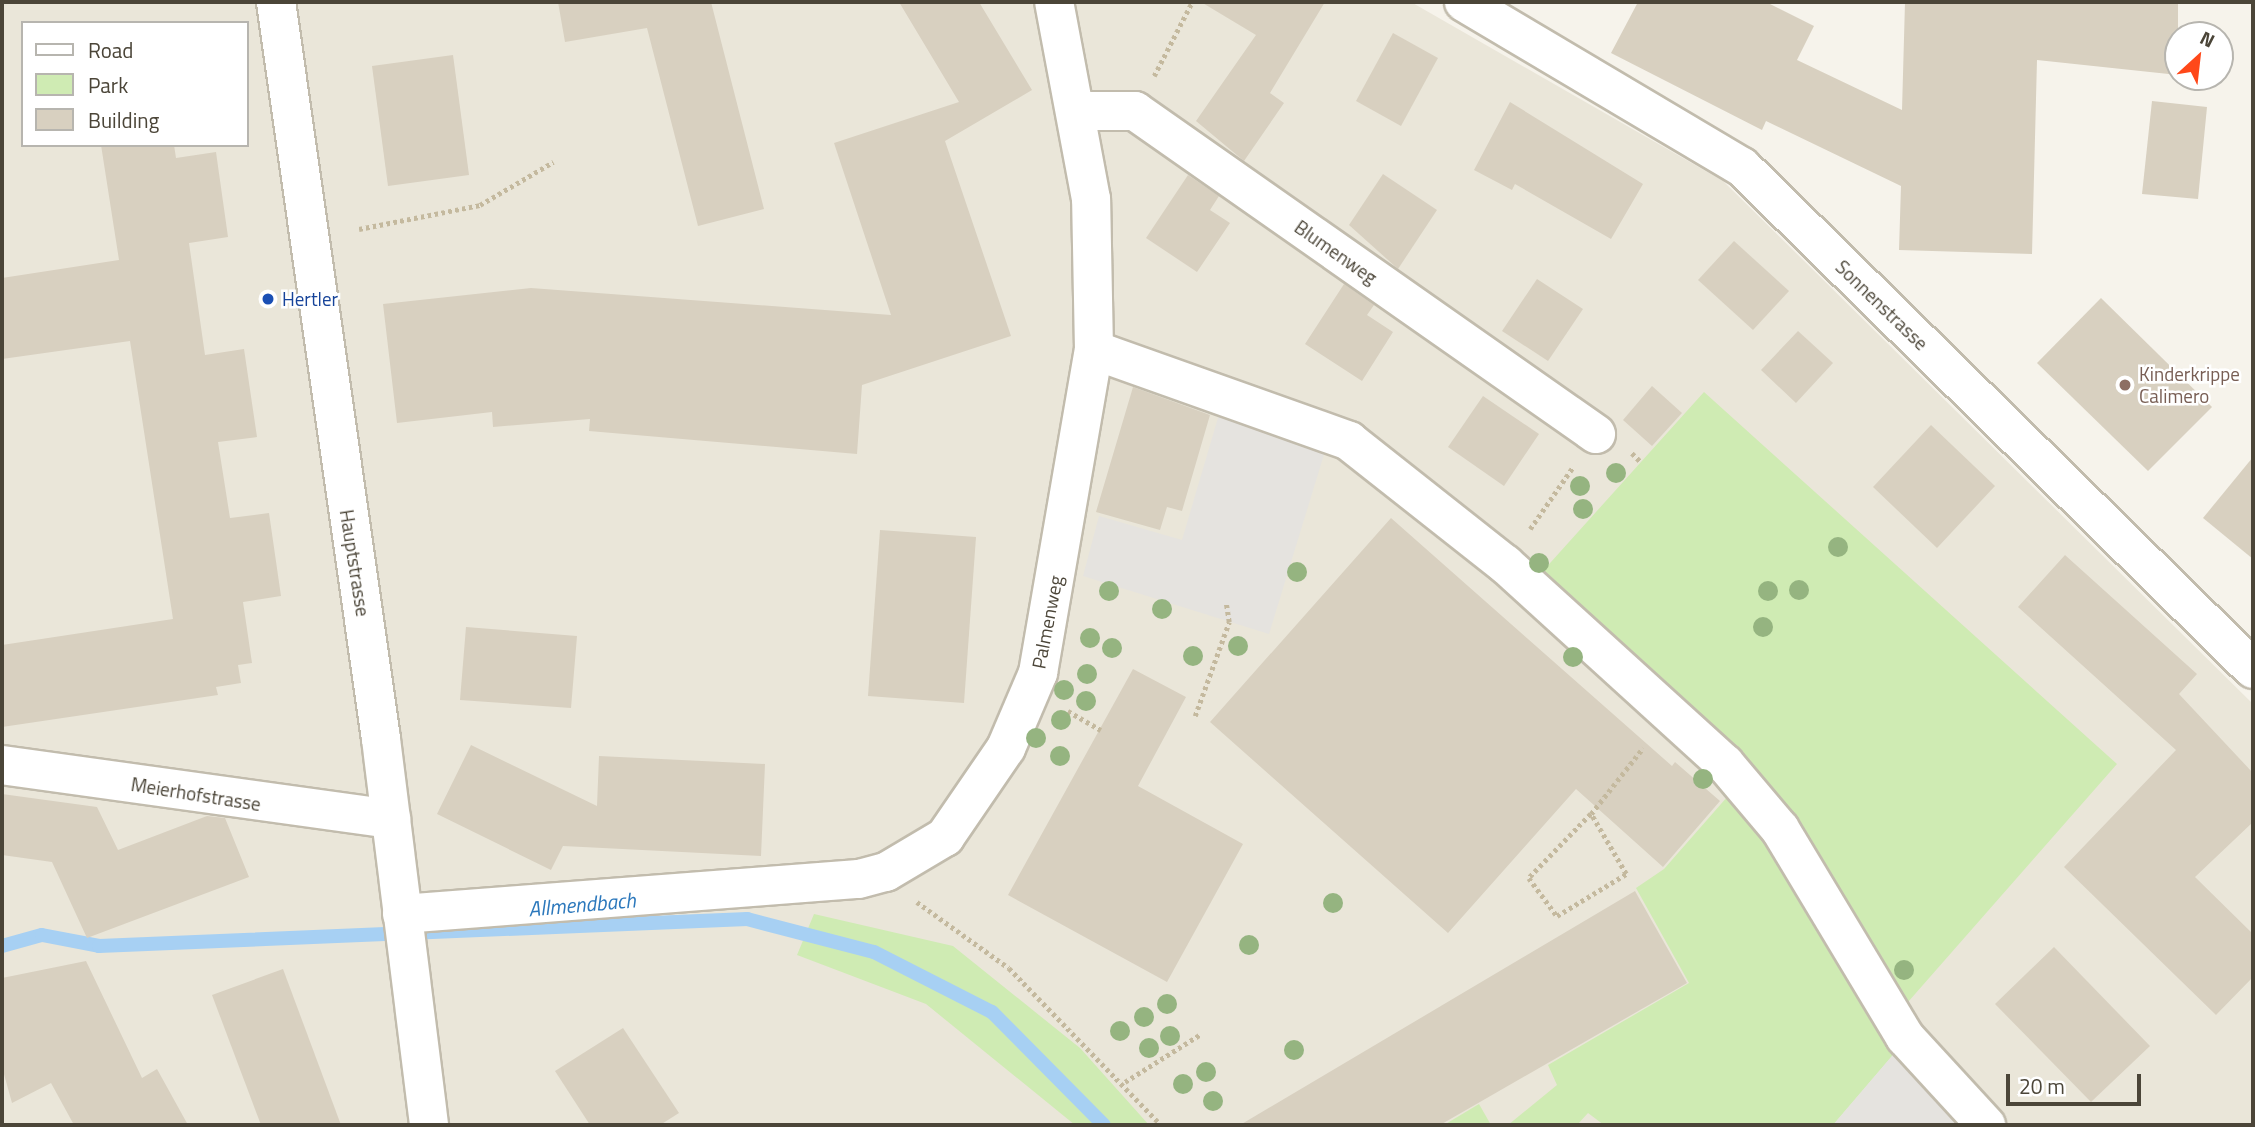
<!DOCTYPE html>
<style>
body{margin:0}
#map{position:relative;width:2255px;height:1127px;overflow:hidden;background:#f6f3eb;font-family:"Titillium Web",sans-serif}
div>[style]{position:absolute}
.residential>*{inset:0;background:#eae6d9}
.green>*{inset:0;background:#cfebb3}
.parking>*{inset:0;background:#e5e3df}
.stream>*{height:14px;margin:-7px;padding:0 7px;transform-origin:7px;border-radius:7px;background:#a7d0f3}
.building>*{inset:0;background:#d8d0c0}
.path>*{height:4.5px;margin-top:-2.25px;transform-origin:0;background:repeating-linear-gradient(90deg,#c4b99e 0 3.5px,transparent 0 7px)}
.roads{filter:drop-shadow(2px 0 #c2bcad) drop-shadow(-2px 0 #c2bcad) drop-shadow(0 2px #c2bcad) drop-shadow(0 -2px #c2bcad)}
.minor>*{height:38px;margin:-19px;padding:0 19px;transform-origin:19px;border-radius:19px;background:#fff}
.trees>*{width:20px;height:20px;margin:-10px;border-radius:50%;background:#95b480}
.dots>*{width:19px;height:19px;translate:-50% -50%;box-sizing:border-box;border:4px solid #fff;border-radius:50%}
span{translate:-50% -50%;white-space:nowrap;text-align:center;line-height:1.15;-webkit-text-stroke:5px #fff;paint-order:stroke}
.street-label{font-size:19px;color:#4b4538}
.transit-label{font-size:19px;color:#164399}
.left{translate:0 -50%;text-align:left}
.education-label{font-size:19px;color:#785e54}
.water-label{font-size:21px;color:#2c78bc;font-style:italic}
.frame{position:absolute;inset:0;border:4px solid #4b4538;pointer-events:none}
.legend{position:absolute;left:21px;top:21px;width:228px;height:126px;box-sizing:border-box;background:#fff;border:2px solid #b7b5af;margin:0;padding:9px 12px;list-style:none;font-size:21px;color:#4b4538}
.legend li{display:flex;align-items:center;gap:14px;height:35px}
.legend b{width:35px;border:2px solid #b7b5af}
.north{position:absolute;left:2164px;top:21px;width:70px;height:70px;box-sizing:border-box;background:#fff;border:2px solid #b7b5af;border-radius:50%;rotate:27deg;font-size:19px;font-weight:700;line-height:28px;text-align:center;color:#4b4538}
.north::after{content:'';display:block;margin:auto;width:24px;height:32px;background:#ff4819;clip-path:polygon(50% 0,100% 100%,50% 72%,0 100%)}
.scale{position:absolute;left:2006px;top:1074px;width:135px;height:32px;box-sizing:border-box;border:4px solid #4b4538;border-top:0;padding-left:9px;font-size:21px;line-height:24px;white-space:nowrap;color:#4b4538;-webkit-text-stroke:5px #fff;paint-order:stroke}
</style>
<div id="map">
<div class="residential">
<div style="clip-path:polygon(evenodd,2px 2px,1411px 2px,1723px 181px,2253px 704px,2253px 1125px,2px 1125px,2px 2px,23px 23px,247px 23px,247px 145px,23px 145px,23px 23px)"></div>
</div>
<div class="green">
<div style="clip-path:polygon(1704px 392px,2117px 764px,1901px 1010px,1672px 702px,1678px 694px,1542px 572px)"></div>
<div style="clip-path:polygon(1735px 788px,1898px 1049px,1833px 1125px,1604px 1125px,1588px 1113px,1577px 1125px,1508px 1125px,1557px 1085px,1548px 1065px,1689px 983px,1636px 888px,1664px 869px)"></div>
<div style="clip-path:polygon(814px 914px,953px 946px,1080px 1048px,1149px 1125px,1075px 1125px,926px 1004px,797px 955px)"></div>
<div style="clip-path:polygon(1479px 1104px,1491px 1125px,1444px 1125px)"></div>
</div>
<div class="parking">
<div style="clip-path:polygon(1220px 411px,1326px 448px,1269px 634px,1083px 576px,1099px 516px,1182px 540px)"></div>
<div style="clip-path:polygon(1898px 1049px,1969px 1125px,1833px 1125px)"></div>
</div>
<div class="stream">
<div style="left:2px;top:946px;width:41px;rotate:-15.4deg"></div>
<div style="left:42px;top:935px;width:58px;rotate:10.9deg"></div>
<div style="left:99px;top:946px;width:649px;rotate:-2.39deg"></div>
<div style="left:747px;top:919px;width:131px;rotate:14.6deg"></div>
<div style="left:874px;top:952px;width:132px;rotate:27deg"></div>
<div style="left:992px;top:1012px;width:159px;rotate:45.3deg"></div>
</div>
<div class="building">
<div style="clip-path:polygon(558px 2px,711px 2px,764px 209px,698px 226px,647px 28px,565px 42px)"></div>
<div style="clip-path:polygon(899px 2px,979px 2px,1032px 90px,945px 141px,1011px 336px,862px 385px,857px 454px,589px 431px,590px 419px,493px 427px,492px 412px,397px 423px,383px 304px,531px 288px,891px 315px,834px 143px,959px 102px)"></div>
<div style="clip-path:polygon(1201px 2px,1325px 2px,1270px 93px,1284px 103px,1244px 161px,1196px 121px,1256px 35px)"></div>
<div style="clip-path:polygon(1638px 2px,1766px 2px,1814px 26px,1797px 60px,1902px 110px,1905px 2px,2178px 2px,2178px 75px,2037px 60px,2032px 254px,1899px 250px,1901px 186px,1766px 121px,1762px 130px,1611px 53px)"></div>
<div style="clip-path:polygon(1393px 33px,1438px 58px,1401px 126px,1356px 101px)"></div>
<div style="clip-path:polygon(453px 55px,469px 175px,388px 186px,372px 66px)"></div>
<div style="clip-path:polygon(2152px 101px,2207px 107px,2198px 199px,2142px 194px)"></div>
<div style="clip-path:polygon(1510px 102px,1643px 184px,1611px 239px,1515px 184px,1512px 190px,1474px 170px)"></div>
<div style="clip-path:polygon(101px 145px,174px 145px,176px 158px,216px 152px,228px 237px,189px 243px,205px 355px,244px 349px,257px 437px,218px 442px,230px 518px,269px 513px,281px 596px,243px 602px,252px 663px,238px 665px,241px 683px,216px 687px,218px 695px,2px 727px,2px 645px,173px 619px,130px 341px,2px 359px,2px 278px,119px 260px)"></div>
<div style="clip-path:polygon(1383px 174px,1437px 210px,1398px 269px,1349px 225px)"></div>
<div style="clip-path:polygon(1188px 175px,1219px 196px,1210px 210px,1230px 223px,1197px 272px,1146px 238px)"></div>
<div style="clip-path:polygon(1734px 241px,1789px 291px,1753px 330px,1698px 280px)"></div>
<div style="clip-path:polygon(1537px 279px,1583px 309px,1548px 361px,1502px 331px)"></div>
<div style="clip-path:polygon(1344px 284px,1374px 305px,1367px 315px,1393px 332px,1362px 381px,1305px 344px)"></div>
<div style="clip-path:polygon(2101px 298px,2212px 407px,2148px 471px,2037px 363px)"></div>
<div style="clip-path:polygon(1798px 331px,1833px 363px,1796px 403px,1761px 370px)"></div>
<div style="clip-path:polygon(1652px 386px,1682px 413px,1652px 446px,1623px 420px)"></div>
<div style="clip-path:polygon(1133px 387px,1210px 415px,1182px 511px,1167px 507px,1160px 530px,1096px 512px)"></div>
<div style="clip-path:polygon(1483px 396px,1539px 434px,1504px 486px,1448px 447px)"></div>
<div style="clip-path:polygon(1931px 425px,1995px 486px,1937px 548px,1873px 487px)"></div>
<div style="clip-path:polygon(2253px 457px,2253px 559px,2203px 518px)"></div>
<div style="clip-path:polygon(1391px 518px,1672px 766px,1675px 762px,1720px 801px,1663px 867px,1576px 789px,1448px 933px,1210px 722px)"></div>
<div style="clip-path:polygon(880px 530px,976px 537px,964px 703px,868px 696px)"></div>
<div style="clip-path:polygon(2065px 555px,2197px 674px,2179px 694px,2253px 773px,2253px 822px,2195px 877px,2253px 934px,2253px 977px,2216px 1015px,2064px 867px,2176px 750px,2018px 607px)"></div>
<div style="clip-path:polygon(466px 627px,577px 636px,571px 708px,460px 700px)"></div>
<div style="clip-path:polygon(1133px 669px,1186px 697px,1138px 786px,1243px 844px,1167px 982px,1008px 895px)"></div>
<div style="clip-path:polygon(471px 745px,597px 806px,599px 756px,765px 764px,761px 856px,563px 846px,551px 870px,437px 814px)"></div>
<div style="clip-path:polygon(2px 794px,97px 807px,118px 850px,207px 816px,225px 818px,249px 877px,87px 938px,52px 862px,2px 855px)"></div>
<div style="clip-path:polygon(1635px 891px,1687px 983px,1440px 1125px,1240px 1125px)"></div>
<div style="clip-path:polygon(2054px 947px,2150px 1046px,2091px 1102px,1995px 1004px)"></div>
<div style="clip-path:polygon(86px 961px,142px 1078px,157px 1069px,188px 1125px,74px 1125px,51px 1083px,12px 1103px,2px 1067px,2px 978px)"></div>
<div style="clip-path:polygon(283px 969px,341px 1125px,261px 1125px,212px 995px)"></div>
<div style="clip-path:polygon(623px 1028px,679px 1113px,660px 1125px,590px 1125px,555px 1071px)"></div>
</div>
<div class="path">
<div style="left:1154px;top:76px;width:83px;rotate:-62.8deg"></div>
<div style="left:359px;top:229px;width:123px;rotate:-11.2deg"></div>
<div style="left:480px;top:205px;width:85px;rotate:-30.5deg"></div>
<div style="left:1632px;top:453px;width:13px;rotate:45deg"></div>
<div style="left:1530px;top:529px;width:75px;rotate:-55.3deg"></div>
<div style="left:1068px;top:711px;width:38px;rotate:30deg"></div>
<div style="left:1195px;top:716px;width:100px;rotate:-70.1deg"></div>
<div style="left:1229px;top:622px;width:19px;rotate:-99deg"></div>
<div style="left:1591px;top:814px;width:89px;rotate:134.1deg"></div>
<div style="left:1529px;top:878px;width:47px;rotate:53.6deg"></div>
<div style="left:1557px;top:916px;width:81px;rotate:-31.3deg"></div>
<div style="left:1626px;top:874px;width:69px;rotate:-120.3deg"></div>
<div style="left:1591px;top:814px;width:84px;rotate:-51.8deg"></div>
<div style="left:917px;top:902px;width:113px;rotate:35.7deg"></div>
<div style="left:1009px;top:968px;width:219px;rotate:45.9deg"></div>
<div style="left:1125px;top:1082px;width:90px;rotate:-32.3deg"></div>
</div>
<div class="roads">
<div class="minor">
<div style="left:276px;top:2px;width:744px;rotate:81.89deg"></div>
<div style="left:381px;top:739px;width:389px;rotate:82.9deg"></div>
<div style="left:1464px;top:2px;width:323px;rotate:30.7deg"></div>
<div style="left:1742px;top:167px;width:716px;rotate:44.49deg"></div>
<div style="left:1076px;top:111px;width:59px"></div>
<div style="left:1135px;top:111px;width:563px;rotate:35.02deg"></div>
<div style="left:1094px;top:350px;width:271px;rotate:19.6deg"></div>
<div style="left:1349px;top:441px;width:199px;rotate:38.3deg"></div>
<div style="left:1505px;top:564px;width:297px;rotate:42.3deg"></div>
<div style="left:1725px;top:764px;width:85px;rotate:49.8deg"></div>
<div style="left:1780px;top:829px;width:243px;rotate:59deg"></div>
<div style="left:1905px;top:1037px;width:120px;rotate:47.4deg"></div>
<div style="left:2px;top:765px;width:393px;rotate:7.9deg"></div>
<div style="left:402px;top:914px;width:458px;rotate:-4.4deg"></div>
<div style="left:859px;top:879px;width:28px;rotate:-15deg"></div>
<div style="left:886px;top:872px;width:69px;rotate:-30.7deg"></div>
<div style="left:945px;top:837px;width:108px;rotate:-55.6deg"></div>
<div style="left:1006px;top:748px;width:82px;rotate:-66.9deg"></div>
<div style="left:1038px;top:673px;width:328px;rotate:-80.2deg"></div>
<div style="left:1094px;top:350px;width:151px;rotate:-91.1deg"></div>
<div style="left:1091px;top:199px;width:200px;rotate:-100.6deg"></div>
</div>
</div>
<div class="trees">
<div style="left:1616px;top:473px"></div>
<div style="left:1580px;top:486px"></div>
<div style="left:1583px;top:509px"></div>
<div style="left:1838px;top:547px"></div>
<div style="left:1539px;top:563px"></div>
<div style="left:1297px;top:572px"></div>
<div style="left:1799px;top:590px"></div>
<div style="left:1109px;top:591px"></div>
<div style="left:1768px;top:591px"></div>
<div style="left:1162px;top:609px"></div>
<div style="left:1763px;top:627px"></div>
<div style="left:1090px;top:638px"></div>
<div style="left:1238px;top:646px"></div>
<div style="left:1112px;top:648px"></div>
<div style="left:1193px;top:656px"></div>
<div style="left:1573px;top:657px"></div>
<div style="left:1087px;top:674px"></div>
<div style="left:1064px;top:690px"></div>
<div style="left:1086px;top:701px"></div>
<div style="left:1061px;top:720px"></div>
<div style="left:1036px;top:738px"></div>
<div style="left:1060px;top:756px"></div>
<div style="left:1703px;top:779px"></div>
<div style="left:1333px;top:903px"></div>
<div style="left:1249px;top:945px"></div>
<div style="left:1904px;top:970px"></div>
<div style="left:1167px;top:1004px"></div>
<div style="left:1144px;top:1017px"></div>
<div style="left:1120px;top:1031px"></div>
<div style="left:1170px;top:1036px"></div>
<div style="left:1149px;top:1048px"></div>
<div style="left:1294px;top:1050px"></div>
<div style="left:1206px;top:1072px"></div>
<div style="left:1183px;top:1084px"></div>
<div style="left:1213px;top:1101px"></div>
</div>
<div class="dots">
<div style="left:268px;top:299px;background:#1a4fb4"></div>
<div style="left:2125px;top:385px;background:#8d6e63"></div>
</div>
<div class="street-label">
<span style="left:1336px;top:252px;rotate:35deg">Blumenweg</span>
<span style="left:1882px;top:305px;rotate:44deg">Sonnenstrasse</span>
<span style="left:355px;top:563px;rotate:81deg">Hauptstrasse</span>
<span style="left:1047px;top:622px;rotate:-79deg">Palmenweg</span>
<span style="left:196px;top:794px;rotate:9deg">Meierhofstrasse</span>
</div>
<div class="transit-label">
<span class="left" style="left:282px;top:299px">Hertler</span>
</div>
<div class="education-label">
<span class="left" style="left:2139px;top:385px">Kinderkrippe<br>Calimero</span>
</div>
<div class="water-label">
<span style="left:582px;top:904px;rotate:-5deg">Allmendbach</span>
</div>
<div class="frame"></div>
<ul class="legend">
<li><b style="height:9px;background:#fff"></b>Road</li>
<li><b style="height:19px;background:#cfebb3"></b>Park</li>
<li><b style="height:19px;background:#d8d0c0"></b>Building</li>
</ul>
<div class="north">N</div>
<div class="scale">20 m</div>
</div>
